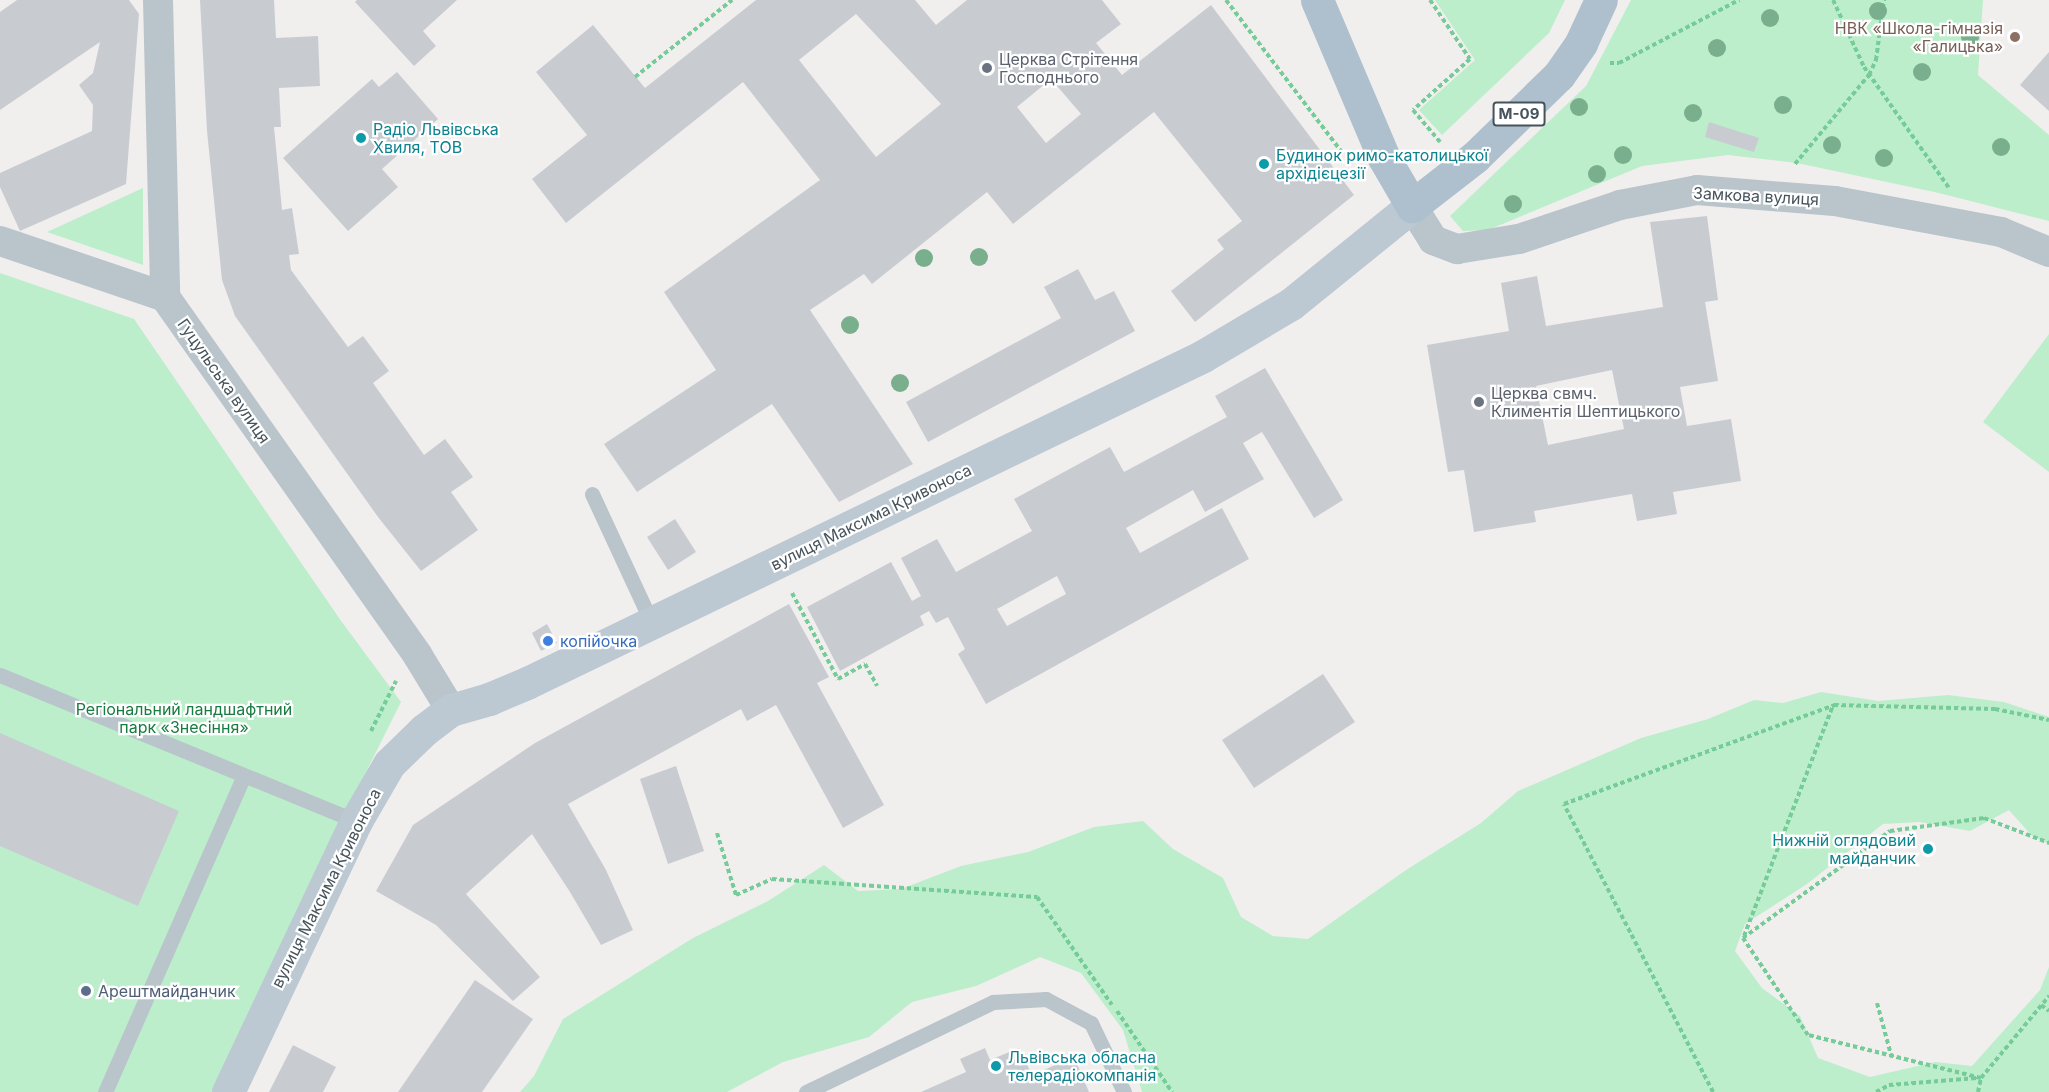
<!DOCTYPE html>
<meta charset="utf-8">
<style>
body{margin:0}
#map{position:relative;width:2049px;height:1092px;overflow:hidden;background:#f1eeee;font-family:Inter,sans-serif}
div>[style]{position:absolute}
.green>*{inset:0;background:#bceecb}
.building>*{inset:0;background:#c8ccd1}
.path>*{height:4px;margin-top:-2px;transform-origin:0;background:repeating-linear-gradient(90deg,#75cc98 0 4.5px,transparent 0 7.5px)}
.lane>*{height:15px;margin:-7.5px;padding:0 7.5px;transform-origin:7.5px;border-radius:7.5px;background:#b9c4cb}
.street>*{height:30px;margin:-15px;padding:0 15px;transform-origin:15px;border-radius:15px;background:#b9c4cb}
.secondary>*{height:33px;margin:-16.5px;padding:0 16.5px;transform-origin:16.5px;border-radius:16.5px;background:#bcc8d2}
.primary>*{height:33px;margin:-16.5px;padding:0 16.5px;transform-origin:16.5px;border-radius:16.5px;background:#aec0cd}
.trees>*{width:18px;height:18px;margin:-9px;border-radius:50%;background:#7aaf8e}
.dots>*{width:16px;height:16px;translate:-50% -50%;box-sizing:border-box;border:3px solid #fff;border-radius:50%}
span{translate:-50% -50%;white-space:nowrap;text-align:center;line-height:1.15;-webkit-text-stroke:4.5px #fff;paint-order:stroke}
.shield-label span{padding:2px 4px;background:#fff;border:2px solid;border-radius:4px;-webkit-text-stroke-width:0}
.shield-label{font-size:15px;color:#46535b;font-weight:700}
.education-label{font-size:16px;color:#785e54}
.right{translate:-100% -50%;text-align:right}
.worship-label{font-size:16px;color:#5b616d}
.left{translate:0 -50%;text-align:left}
.culture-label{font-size:16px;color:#0d838f}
.street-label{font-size:16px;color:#46535b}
.shop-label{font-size:16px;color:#366cbe}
.park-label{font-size:16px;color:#187b40}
.service-label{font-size:16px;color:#4e5e75}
</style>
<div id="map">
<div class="green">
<div style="clip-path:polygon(1435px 0,1565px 0,1549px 33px,1442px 135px,1419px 110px,1475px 60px)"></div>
<div style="clip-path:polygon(1631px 0,1983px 0,1978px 75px,2049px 135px,2049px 221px,1939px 193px,1797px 163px,1728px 155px,1642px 166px,1488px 230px,1463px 231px,1450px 216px,1586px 86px)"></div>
<div style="clip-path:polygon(143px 188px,143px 265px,47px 232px)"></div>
<div style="clip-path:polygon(0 273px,134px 319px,339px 618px,401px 702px,318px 868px,219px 1092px,0 1092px)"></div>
<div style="clip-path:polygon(2049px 334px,2049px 472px,1983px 422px)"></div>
<div style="clip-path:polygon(1821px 692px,1878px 701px,1948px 695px,2004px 702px,2049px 717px,2049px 844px,2032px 836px,2009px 810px,1970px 831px,1920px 822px,1883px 824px,1807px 884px,1745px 924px,1735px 951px,1762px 988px,1800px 1016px,1818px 1058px,1870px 1077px,1935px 1062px,1972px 1066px,2040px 990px,2049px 967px,2049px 1092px,1142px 1092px,1123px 1030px,1081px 973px,1040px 957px,976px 986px,912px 1002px,869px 1037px,783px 1062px,727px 1092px,520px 1092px,534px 1076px,563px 1019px,693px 938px,768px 901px,824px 865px,858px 891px,901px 889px,961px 866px,1028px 852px,1094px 827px,1143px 821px,1173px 849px,1223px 878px,1241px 917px,1273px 936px,1308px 939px,1406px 870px,1481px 823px,1518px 791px,1641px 738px,1708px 719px,1754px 700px,1783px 703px)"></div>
</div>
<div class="building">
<div style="clip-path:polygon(17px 0,129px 0,139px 14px,126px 184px,20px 231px,0 187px,0 173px,92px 131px,93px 105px,79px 85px,93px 73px,100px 42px,0 110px,0 12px)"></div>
<div style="clip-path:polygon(200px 0,274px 0,276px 38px,318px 36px,320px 86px,279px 88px,281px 127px,274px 127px,282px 210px,292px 208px,299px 254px,289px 255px,291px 270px,348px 347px,363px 336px,389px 371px,373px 383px,424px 455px,445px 439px,473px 477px,451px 492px,478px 530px,421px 571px,378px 517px,235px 316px,222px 280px,207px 131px)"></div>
<div style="clip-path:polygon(357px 0,457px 0,423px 31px,436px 46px,414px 66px,355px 2px)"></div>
<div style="clip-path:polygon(evenodd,756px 0,915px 0,936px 25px,967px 0,1102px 0,1121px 24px,1096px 43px,1122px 75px,1211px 5px,1354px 195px,1195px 322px,1171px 291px,1224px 249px,1217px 240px,1242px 221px,1154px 112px,1013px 224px,987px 192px,872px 284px,864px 274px,810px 310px,913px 464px,839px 502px,772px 404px,637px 492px,604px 444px,716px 370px,664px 292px,820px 180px,743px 82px,566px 223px,532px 179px,587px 135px,536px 72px,593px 25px,645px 88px,756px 0,856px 14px,941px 104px,876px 157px,799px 60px,856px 14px,756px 0,1051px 79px,1081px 114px,1046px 143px,1017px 107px,1051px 79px)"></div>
<div style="clip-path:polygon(2049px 52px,2049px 111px,2020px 85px)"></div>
<div style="clip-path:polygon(397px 72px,438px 119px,382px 169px,398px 187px,348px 231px,283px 158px,372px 79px,379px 87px)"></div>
<div style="clip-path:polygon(1709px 122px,1759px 138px,1754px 152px,1705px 137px)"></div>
<div style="clip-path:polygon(evenodd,1707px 216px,1718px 300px,1705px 302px,1718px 381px,1680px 387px,1687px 426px,1731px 419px,1741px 481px,1673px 492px,1677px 514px,1637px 521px,1632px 494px,1534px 511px,1536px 522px,1474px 532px,1464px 470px,1448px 472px,1427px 345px,1509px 331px,1501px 283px,1537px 276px,1546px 326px,1663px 307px,1650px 222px,1707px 216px,1612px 370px,1624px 429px,1548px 445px,1536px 386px,1612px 370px)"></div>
<div style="clip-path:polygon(1078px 269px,1095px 300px,1114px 291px,1135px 331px,928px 442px,906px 402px,1061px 318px,1044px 287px)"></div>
<div style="clip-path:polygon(evenodd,1265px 368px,1343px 500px,1314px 518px,1262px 432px,1243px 443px,1264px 479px,1205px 512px,1193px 490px,1126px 528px,1140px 553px,1222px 508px,1249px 559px,986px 704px,958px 654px,965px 649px,948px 617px,936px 623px,929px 611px,920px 616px,924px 625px,840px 671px,807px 607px,891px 562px,912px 601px,921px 596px,901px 558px,937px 539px,956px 572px,1032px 531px,1014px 499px,1110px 447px,1124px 472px,1227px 417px,1215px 396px,1265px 368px,1057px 576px,1066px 594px,1007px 626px,997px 609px,1057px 576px)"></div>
<div style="clip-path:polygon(675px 519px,696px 552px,668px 570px,647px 537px)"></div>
<div style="clip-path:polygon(789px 604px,829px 677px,817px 683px,884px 805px,843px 828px,776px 705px,747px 721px,741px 709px,568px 804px,606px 870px,633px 930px,601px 945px,570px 892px,532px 834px,466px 894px,540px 977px,513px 1001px,436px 925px,376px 891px,413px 825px,535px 743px)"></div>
<div style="clip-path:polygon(547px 624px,557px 643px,541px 651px,532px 633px)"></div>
<div style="clip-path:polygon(1323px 674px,1355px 722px,1254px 788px,1222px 740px)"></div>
<div style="clip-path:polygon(0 733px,179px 811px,138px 906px,0 846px)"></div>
<div style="clip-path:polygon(676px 766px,704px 851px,668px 864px,640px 779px)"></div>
<div style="clip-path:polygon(475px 980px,533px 1019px,482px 1092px,398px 1092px)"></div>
<div style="clip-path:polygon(293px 1045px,336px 1067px,323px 1092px,269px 1092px)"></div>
<div style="clip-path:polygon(985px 1048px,990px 1060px,1019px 1048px,1032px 1075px,1074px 1057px,1089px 1092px,921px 1092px,966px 1072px,960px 1059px)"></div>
</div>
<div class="path">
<div style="left:1226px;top:0;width:191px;rotate:52.7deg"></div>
<div style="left:1430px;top:0;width:71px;rotate:55.9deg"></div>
<div style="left:1470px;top:59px;width:76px;rotate:138.2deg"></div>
<div style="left:1413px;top:110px;width:42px;rotate:49.8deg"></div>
<div style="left:1833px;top:0;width:74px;rotate:65.2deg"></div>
<div style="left:1864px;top:67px;width:148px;rotate:54.9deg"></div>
<div style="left:1610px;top:63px;width:9px"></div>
<div style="left:1619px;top:63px;width:136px;rotate:-27.7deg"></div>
<div style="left:635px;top:77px;width:124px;rotate:-38.4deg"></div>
<div style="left:1795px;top:164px;width:116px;rotate:-50.3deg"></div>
<div style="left:1869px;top:75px;width:17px;rotate:-65deg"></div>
<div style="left:1876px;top:60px;width:61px;rotate:-82.4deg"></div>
<div style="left:792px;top:593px;width:98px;rotate:61.9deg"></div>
<div style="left:838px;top:679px;width:31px;rotate:-29deg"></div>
<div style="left:865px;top:664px;width:25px;rotate:61deg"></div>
<div style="left:371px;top:731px;width:56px;rotate:-63.4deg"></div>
<div style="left:717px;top:833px;width:65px;rotate:73deg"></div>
<div style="left:736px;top:895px;width:39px;rotate:-24deg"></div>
<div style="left:772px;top:879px;width:266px;rotate:3.9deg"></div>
<div style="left:1037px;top:897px;width:131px;rotate:55.2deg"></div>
<div style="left:1744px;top:936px;width:248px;rotate:-68.9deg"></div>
<div style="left:1877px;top:1003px;width:54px;rotate:74.9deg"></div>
<div style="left:2041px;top:1005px;width:10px;rotate:37deg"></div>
<div style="left:1117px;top:1011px;width:98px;rotate:55.8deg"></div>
<div style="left:1981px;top:1078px;width:178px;rotate:-166deg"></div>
<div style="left:1808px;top:1035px;width:117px;rotate:-123.8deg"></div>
<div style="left:1743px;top:938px;width:182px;rotate:-36.1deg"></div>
<div style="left:1890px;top:831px;width:95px;rotate:-7.9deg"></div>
<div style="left:1984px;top:818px;width:70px;rotate:21deg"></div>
<div style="left:1713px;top:1092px;width:324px;rotate:-117.4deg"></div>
<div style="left:1564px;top:804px;width:288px;rotate:-20.1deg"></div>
<div style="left:1834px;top:705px;width:161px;rotate:1.4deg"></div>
<div style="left:1995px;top:709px;width:55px;rotate:11.5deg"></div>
<div style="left:1876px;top:1092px;width:15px;rotate:-28deg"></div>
<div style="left:1889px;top:1085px;width:88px;rotate:-4.5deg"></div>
<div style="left:1978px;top:1092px;width:14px;rotate:-78deg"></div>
<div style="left:1981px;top:1078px;width:107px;rotate:-50.3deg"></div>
</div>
<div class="lane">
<div style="left:592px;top:494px;width:142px;rotate:65.1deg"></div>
<div style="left:0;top:675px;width:385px;rotate:22.3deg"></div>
<div style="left:105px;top:1092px;width:345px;rotate:-66.3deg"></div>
<div style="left:806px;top:1092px;width:208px;rotate:-25.7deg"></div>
<div style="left:993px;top:1002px;width:53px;rotate:-3.2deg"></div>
<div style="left:1046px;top:999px;width:51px;rotate:28.1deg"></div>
<div style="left:1091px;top:1023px;width:76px;rotate:64.4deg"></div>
</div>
<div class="street">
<div style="left:158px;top:0;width:297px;rotate:88.6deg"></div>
<div style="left:165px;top:297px;width:439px;rotate:54.8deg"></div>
<div style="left:418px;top:656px;width:63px;rotate:58.6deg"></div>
<div style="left:1412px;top:206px;width:40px;rotate:58deg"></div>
<div style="left:1433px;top:240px;width:26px;rotate:21deg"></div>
<div style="left:1457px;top:249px;width:63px;rotate:-9.2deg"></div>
<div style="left:1519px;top:239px;width:107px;rotate:-18.6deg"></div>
<div style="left:1620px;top:205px;width:78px;rotate:-11deg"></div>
<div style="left:1697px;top:190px;width:138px;rotate:4.6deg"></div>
<div style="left:1835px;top:201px;width:169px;rotate:10.6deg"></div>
<div style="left:2001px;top:232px;width:52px;rotate:22.6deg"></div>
<div style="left:0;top:241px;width:174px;rotate:18.7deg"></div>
</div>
<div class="secondary">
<div style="left:228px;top:1092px;width:300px;rotate:-64.7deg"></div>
<div style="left:356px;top:821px;width:66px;rotate:-59.9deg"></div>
<div style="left:389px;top:764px;width:49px;rotate:-44.2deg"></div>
<div style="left:424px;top:730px;width:34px;rotate:-37deg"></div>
<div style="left:451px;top:710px;width:40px;rotate:-16deg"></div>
<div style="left:489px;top:699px;width:41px;rotate:-22.8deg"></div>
<div style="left:527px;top:683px;width:751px;rotate:-25.81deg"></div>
<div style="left:1203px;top:356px;width:102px;rotate:-30.6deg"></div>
<div style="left:1291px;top:304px;width:156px;rotate:-39deg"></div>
</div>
<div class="primary">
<div style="left:1317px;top:0;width:172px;rotate:67deg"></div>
<div style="left:1384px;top:158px;width:56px;rotate:59.7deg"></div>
<div style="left:1412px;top:206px;width:80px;rotate:-37.9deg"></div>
<div style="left:1475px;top:157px;width:117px;rotate:-44.3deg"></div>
<div style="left:1559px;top:75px;width:39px;rotate:-55deg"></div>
<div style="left:1581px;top:43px;width:47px;rotate:-65.1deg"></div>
</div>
<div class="trees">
<div style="left:1878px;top:11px"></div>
<div style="left:1770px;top:18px"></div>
<div style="left:1970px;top:37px"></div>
<div style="left:1717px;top:48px"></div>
<div style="left:1922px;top:72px"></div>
<div style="left:1783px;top:105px"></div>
<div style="left:1579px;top:107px"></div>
<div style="left:1693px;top:113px"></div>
<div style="left:1832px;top:145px"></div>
<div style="left:2001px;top:147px"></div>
<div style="left:1623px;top:155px"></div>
<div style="left:1884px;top:158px"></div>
<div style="left:1597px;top:174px"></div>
<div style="left:1513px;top:204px"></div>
<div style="left:979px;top:257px"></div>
<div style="left:924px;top:258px"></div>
<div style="left:850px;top:325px"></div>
<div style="left:900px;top:383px"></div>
</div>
<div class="dots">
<div style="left:2015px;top:37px;background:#8d6e63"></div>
<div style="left:987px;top:68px;background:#6b7280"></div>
<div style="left:361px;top:138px;background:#0f9aa8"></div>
<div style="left:1264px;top:164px;background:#0f9aa8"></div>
<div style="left:1479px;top:402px;background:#6b7280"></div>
<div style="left:548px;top:641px;background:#3f7fe0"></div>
<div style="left:1928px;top:849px;background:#0f9aa8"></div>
<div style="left:86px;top:991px;background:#5c6f8a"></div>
<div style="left:996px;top:1066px;background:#0f9aa8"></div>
</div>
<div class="shield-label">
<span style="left:1519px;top:114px">М-09</span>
</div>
<div class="education-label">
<span class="right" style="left:2003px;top:37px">НВК «Школа-гімназія<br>«Галицька»</span>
</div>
<div class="worship-label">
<span class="left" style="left:999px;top:68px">Церква Стрітення<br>Господнього</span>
<span class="left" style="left:1491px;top:402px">Церква свмч.<br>Климентія Шептицького</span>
</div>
<div class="culture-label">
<span class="left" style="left:373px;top:138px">Радіо Львівська<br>Хвиля, ТОВ</span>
<span class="left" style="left:1276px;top:164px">Будинок римо-католицької<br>архідієцезії</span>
<span class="right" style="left:1916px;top:849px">Нижній оглядовий<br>майданчик</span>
<span class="left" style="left:1008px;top:1066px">Львівська обласна<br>телерадіокомпанія</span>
</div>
<div class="street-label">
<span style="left:1756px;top:196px;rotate:3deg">Замкова вулиця</span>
<span style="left:224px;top:381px;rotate:55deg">Гуцульська вулиця</span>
<span style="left:871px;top:517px;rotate:-26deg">вулиця Максима Кривоноса</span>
<span style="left:326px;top:888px;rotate:-63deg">вулиця Максима Кривоноса</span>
</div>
<div class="shop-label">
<span class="left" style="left:560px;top:641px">копійочка</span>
</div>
<div class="park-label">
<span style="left:184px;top:718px">Регіональний ландшафтний<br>парк «Знесіння»</span>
</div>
<div class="service-label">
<span class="left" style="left:98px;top:991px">Арештмайданчик</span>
</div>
</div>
